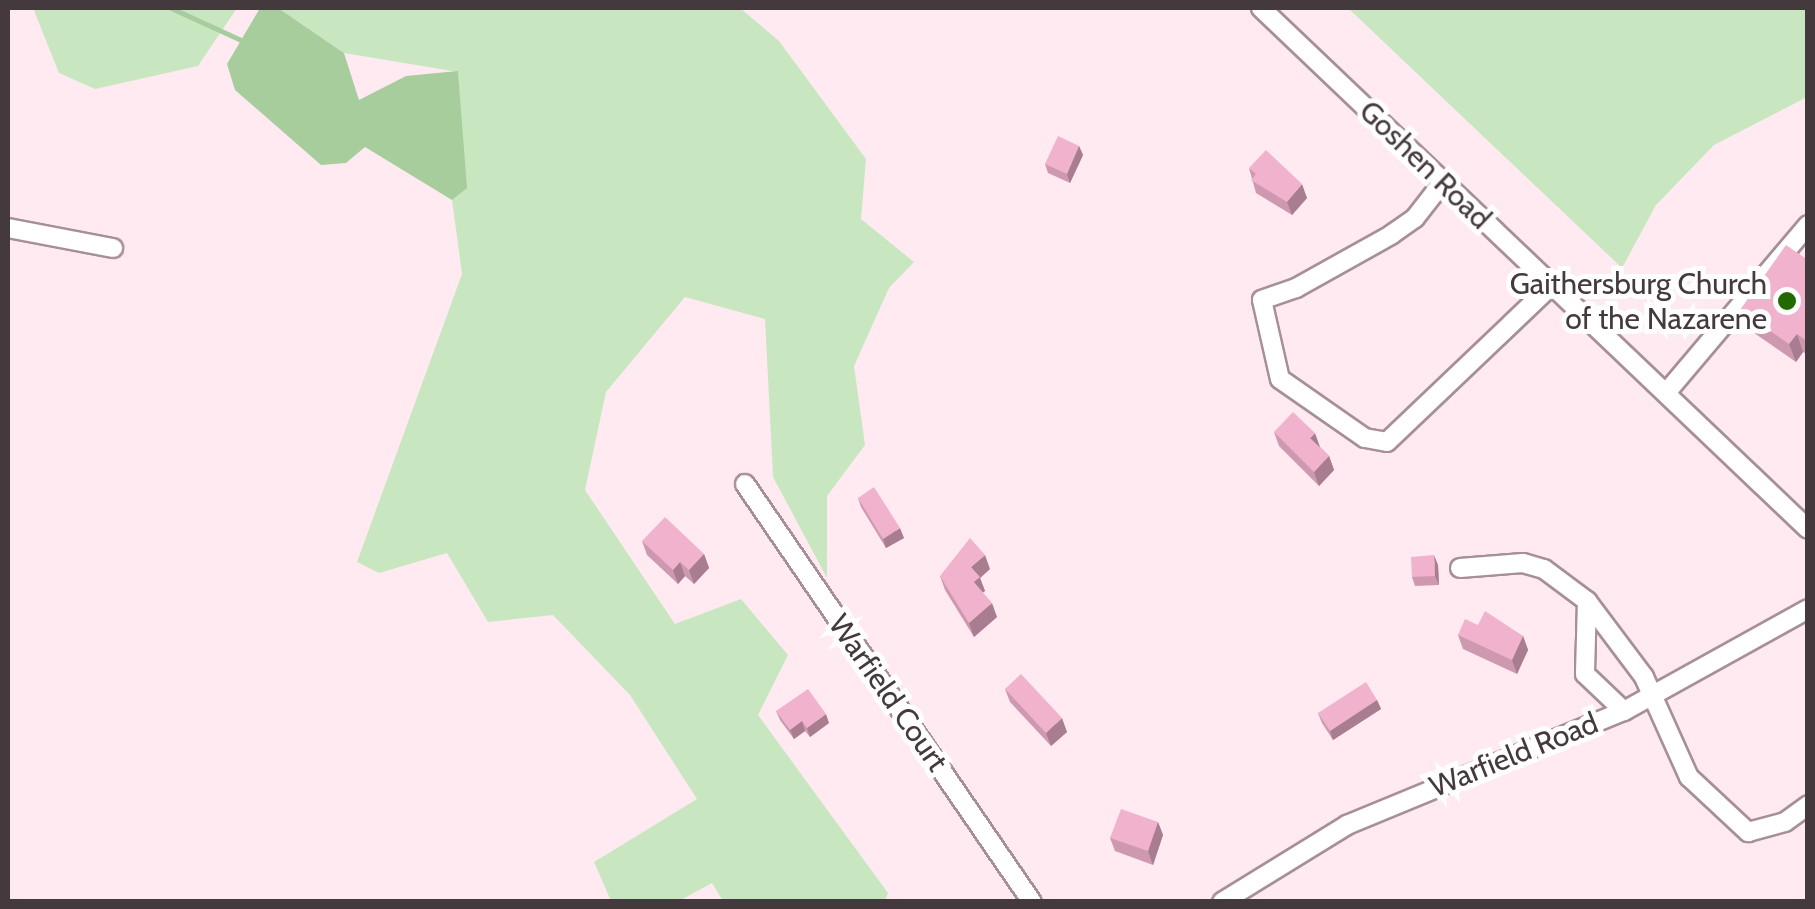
<!DOCTYPE html>
<style>
body{margin:0}
#map{position:relative;width:1815px;height:909px;overflow:hidden;background:#ffeaf2;font-family:Cabin,sans-serif}
div>[style]{position:absolute}
.green>*{inset:0;background:#c8e7c0}
.water>*{inset:0;background:#a7cd9d}
.stream>*{height:5px;margin:-2.5px;padding:0 2.5px;transform-origin:2.5px;border-radius:2.5px;background:#a7cd9d}
.roads{filter:drop-shadow(2px 0 #a78f99) drop-shadow(-2px 0 #a78f99) drop-shadow(0 2px #a78f99) drop-shadow(0 -2px #a78f99)}
.minor>*{height:18px;margin:-9px;padding:0 9px;transform-origin:9px;border-radius:9px;background:#fff}
.wall>*{inset:0;background:#ce99af}
.shaded-wall>*{inset:0;background:#a87d8f}
.building>*{inset:0;background:#f0b2cc}
.dots>*{width:28px;height:28px;translate:-50% -50%;box-sizing:border-box;border:5px solid #fefefe;border-radius:50%}
span{translate:-50% -50%;white-space:nowrap;text-align:center;line-height:1.15;-webkit-text-stroke:10px #fefefe;paint-order:stroke}
.street-label{font-size:30px;color:#443a3e}
.poi-label{font-size:30px;color:#443a3e}
.right{translate:-100% -50%;text-align:right}
.frame{position:absolute;inset:0;border:10px solid #443a3e;pointer-events:none}
</style>
<div id="map">
<div class="green">
<div style="clip-path:polygon(33px 8px,237px 8px,198px 66px,95px 89px,59px 73px)"></div>
<div style="clip-path:polygon(278px 8px,740px 8px,779px 41px,866px 159px,861px 219px,914px 262px,889px 288px,854px 366px,865px 445px,827px 496px,827px 578px,773px 477px,765px 319px,685px 297px,606px 392px,585px 490px,675px 624px,741px 599px,788px 655px,758px 715px,888px 893px,885px 901px,723px 901px,712px 883px,679px 901px,611px 901px,594px 862px,697px 799px,630px 695px,553px 615px,488px 622px,447px 553px,379px 573px,357px 562px,462px 274px,452px 200px,466px 188px,458px 72px,344px 53px)"></div>
<div style="clip-path:polygon(1348px 8px,1807px 8px,1807px 97px,1714px 145px,1656px 205px,1622px 268px)"></div>
</div>
<div class="water">
<div style="clip-path:polygon(260px 8px,278px 8px,344px 53px,359px 100px,406px 76px,458px 71px,467px 188px,452px 200px,365px 147px,346px 163px,321px 165px,235px 90px,227px 64px)"></div>
</div>
<div class="stream">
<div style="left:171px;top:8px;width:77px;rotate:24.6deg"></div>
</div>
<div class="roads">
<div class="minor">
<div style="left:1261px;top:8px;width:755px;rotate:43.61deg"></div>
<div style="left:1443px;top:182px;width:46px;rotate:127.9deg"></div>
<div style="left:1415px;top:218px;width:29px;rotate:145deg"></div>
<div style="left:1391px;top:235px;width:109px;rotate:150.8deg"></div>
<div style="left:1296px;top:288px;width:36px;rotate:161deg"></div>
<div style="left:1262px;top:300px;width:81px;rotate:77.2deg"></div>
<div style="left:1280px;top:379px;width:103px;rotate:34.8deg"></div>
<div style="left:1365px;top:438px;width:22px;rotate:10deg"></div>
<div style="left:1387px;top:442px;width:228px;rotate:-43.6deg"></div>
<div style="left:8px;top:228px;width:107px;rotate:10.8deg"></div>
<div style="left:1666px;top:393px;width:220px;rotate:-49.8deg"></div>
<div style="left:745px;top:484px;width:507px;rotate:55.53deg"></div>
<div style="left:1460px;top:568px;width:63px;rotate:-4.5deg"></div>
<div style="left:1523px;top:563px;width:22px;rotate:16deg"></div>
<div style="left:1544px;top:569px;width:54px;rotate:36.7deg"></div>
<div style="left:1587px;top:601px;width:95px;rotate:53.1deg"></div>
<div style="left:1644px;top:677px;width:110px;rotate:65.8deg"></div>
<div style="left:1689px;top:777px;width:81px;rotate:43deg"></div>
<div style="left:1748px;top:832px;width:38px;rotate:-15deg"></div>
<div style="left:1785px;top:822px;width:29px;rotate:-36deg"></div>
<div style="left:1587px;top:601px;width:73px;rotate:91.6deg"></div>
<div style="left:1585px;top:674px;width:54px;rotate:43.5deg"></div>
<div style="left:1222px;top:902px;width:147px;rotate:-31.6deg"></div>
<div style="left:1347px;top:825px;width:300px;rotate:-22.4deg"></div>
<div style="left:1624px;top:711px;width:210px;rotate:-29deg"></div>
</div>
</div>
<div class="wall">
<div style="clip-path:polygon(1079px 146px,1083px 155px,1070px 183px,1048px 173px,1045px 164px)"></div>
<div style="clip-path:polygon(1249px 168px,1307px 198px,1292px 215px,1256px 193px)"></div>
<div style="clip-path:polygon(1808px 260px,1808px 355px,1803px 352px,1796px 362px,1747px 328px,1740px 310px)"></div>
<div style="clip-path:polygon(1274px 432px,1320px 447px,1329px 456px,1334px 470px,1319px 486px,1279px 446px)"></div>
<div style="clip-path:polygon(858px 498px,904px 538px,886px 548px,861px 507px)"></div>
<div style="clip-path:polygon(642px 541px,704px 554px,709px 568px,694px 584px,685px 576px,678px 584px,647px 555px)"></div>
<div style="clip-path:polygon(1438px 565px,1439px 585px,1415px 586px,1412px 577px)"></div>
<div style="clip-path:polygon(990px 569px,980px 578px,985px 591px,982px 592px,997px 617px,974px 637px,945px 590px,940px 576px)"></div>
<div style="clip-path:polygon(1478px 625px,1523px 636px,1528px 650px,1517px 674px,1463px 649px,1458px 635px)"></div>
<div style="clip-path:polygon(1005px 689px,1067px 732px,1051px 746px,1010px 702px)"></div>
<div style="clip-path:polygon(1377px 700px,1381px 709px,1333px 740px,1322px 723px,1318px 713px)"></div>
<div style="clip-path:polygon(776px 711px,829px 723px,810px 737px,805px 731px,794px 739px,780px 720px)"></div>
<div style="clip-path:polygon(1158px 822px,1163px 835px,1153px 865px,1115px 851px,1110px 838px)"></div>
</div>
<div class="shaded-wall">
<div style="clip-path:polygon(1079px 146px,1083px 155px,1070px 183px,1067px 174px)"></div>
<div style="clip-path:polygon(1302px 184px,1307px 198px,1292px 215px,1287px 202px)"></div>
<div style="clip-path:polygon(1797px 334px,1803px 352px,1796px 362px,1789px 344px)"></div>
<div style="clip-path:polygon(1315px 433px,1320px 447px,1315px 452px,1310px 438px)"></div>
<div style="clip-path:polygon(1329px 456px,1334px 470px,1319px 486px,1314px 472px)"></div>
<div style="clip-path:polygon(900px 528px,904px 538px,886px 548px,883px 539px)"></div>
<div style="clip-path:polygon(704px 554px,709px 568px,694px 584px,689px 570px)"></div>
<div style="clip-path:polygon(985px 555px,990px 569px,980px 578px,985px 591px,978px 596px,974px 582px,971px 567px)"></div>
<div style="clip-path:polygon(1434px 555px,1438px 565px,1439px 585px,1435px 576px)"></div>
<div style="clip-path:polygon(680px 562px,685px 576px,678px 584px,673px 570px)"></div>
<div style="clip-path:polygon(992px 603px,997px 617px,974px 637px,969px 623px)"></div>
<div style="clip-path:polygon(1523px 636px,1528px 650px,1517px 674px,1512px 660px)"></div>
<div style="clip-path:polygon(1377px 700px,1381px 709px,1333px 740px,1330px 731px)"></div>
<div style="clip-path:polygon(826px 714px,829px 723px,810px 737px,807px 728px)"></div>
<div style="clip-path:polygon(1062px 718px,1067px 732px,1051px 746px,1046px 733px)"></div>
<div style="clip-path:polygon(802px 721px,805px 731px,794px 739px,790px 730px)"></div>
<div style="clip-path:polygon(1158px 822px,1163px 835px,1153px 865px,1148px 851px)"></div>
</div>
<div class="building">
<div style="clip-path:polygon(1058px 136px,1079px 146px,1067px 174px,1045px 164px)"></div>
<div style="clip-path:polygon(1266px 150px,1302px 184px,1287px 202px,1251px 180px,1256px 174px,1249px 168px)"></div>
<div style="clip-path:polygon(1786px 245px,1808px 260px,1808px 342px,1797px 334px,1789px 344px,1740px 310px)"></div>
<div style="clip-path:polygon(1293px 412px,1315px 433px,1310px 438px,1329px 456px,1314px 472px,1274px 432px)"></div>
<div style="clip-path:polygon(874px 487px,900px 528px,883px 539px,858px 498px)"></div>
<div style="clip-path:polygon(665px 517px,704px 554px,689px 570px,680px 562px,673px 570px,642px 541px)"></div>
<div style="clip-path:polygon(970px 538px,985px 555px,971px 567px,980px 577px,974px 582px,992px 603px,969px 623px,940px 576px)"></div>
<div style="clip-path:polygon(1434px 555px,1435px 576px,1412px 577px,1411px 557px)"></div>
<div style="clip-path:polygon(1485px 611px,1523px 636px,1512px 660px,1458px 635px,1465px 619px,1478px 625px)"></div>
<div style="clip-path:polygon(1021px 674px,1062px 718px,1046px 733px,1005px 689px)"></div>
<div style="clip-path:polygon(1366px 682px,1377px 700px,1330px 731px,1318px 713px)"></div>
<div style="clip-path:polygon(808px 689px,826px 714px,807px 728px,802px 721px,790px 730px,776px 711px)"></div>
<div style="clip-path:polygon(1121px 809px,1158px 822px,1148px 851px,1110px 838px)"></div>
</div>
<div class="dots">
<div style="left:1787px;top:301px;background:#226902"></div>
</div>
<div class="street-label">
<span style="left:1425px;top:165px;rotate:44deg">Goshen Road</span>
<span style="left:888px;top:693px;rotate:55deg">Warfield Court</span>
<span style="left:1514px;top:755px;rotate:-22deg">Warfield Road</span>
</div>
<div class="poi-label">
<span class="right" style="left:1767px;top:301px">Gaithersburg Church<br>of the Nazarene</span>
</div>
<div class="frame"></div>
</div>
